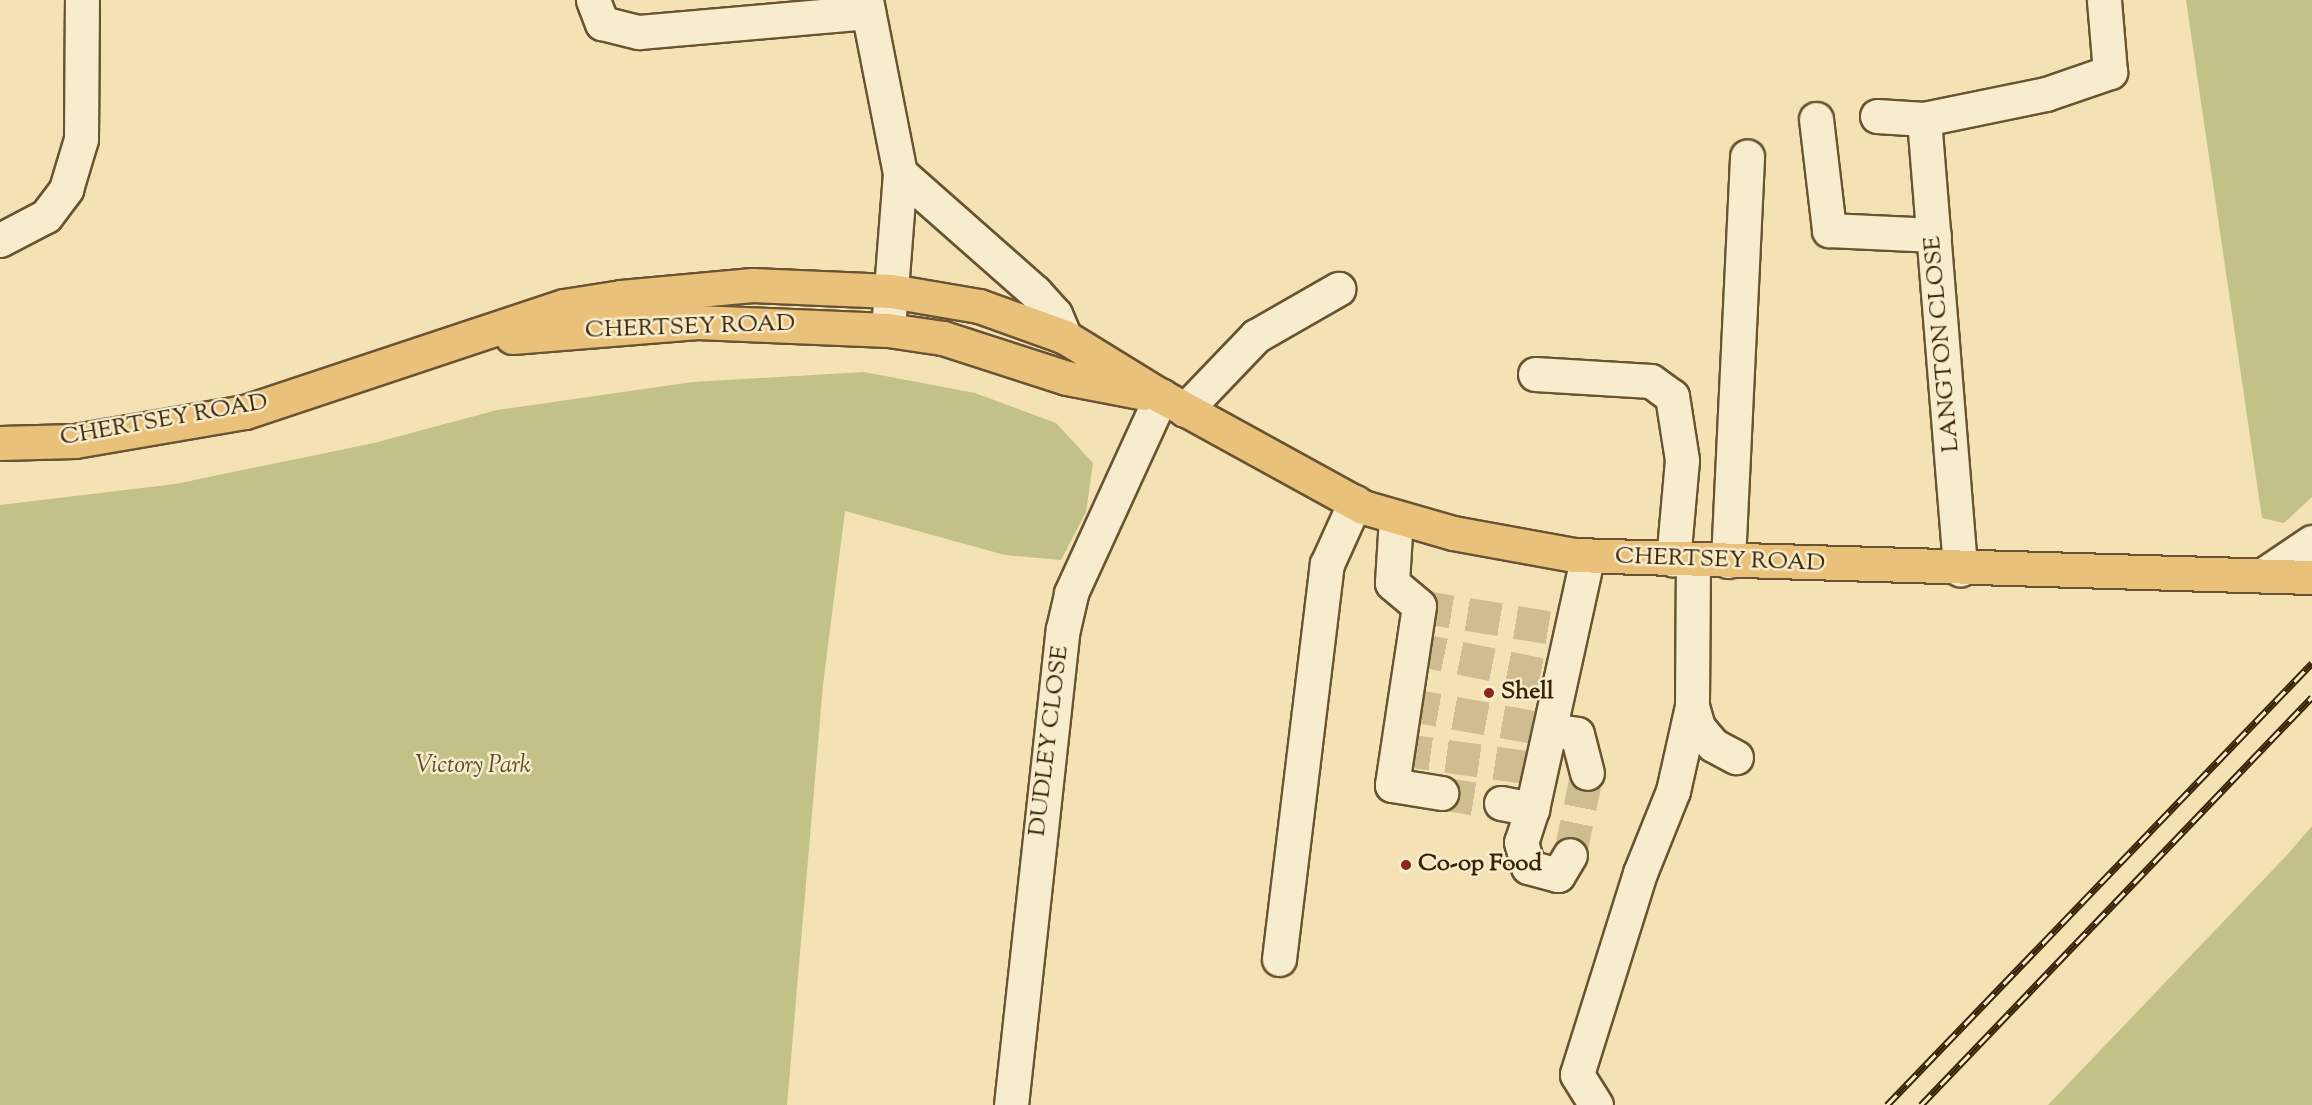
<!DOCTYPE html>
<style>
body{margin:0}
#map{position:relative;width:2312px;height:1105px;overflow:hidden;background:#f4e2b4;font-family:"Sorts Mill Goudy",serif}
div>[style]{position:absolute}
.green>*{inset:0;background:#c2c188}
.minor-tunnel>*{height:33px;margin-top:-16.5px;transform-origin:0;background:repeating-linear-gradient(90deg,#cfbc91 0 33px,transparent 0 49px)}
.roads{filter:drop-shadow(2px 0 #685431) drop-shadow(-2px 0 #685431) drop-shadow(0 2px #685431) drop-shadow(0 -2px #685431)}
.minor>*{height:33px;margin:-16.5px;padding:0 16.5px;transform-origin:16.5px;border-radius:16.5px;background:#f8ecce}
.major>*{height:33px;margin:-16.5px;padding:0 16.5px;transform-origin:16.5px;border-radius:16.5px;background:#eac17a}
.rail>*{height:7px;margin-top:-3.5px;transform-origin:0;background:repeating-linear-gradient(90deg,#f8ecce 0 14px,#3a2405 0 28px);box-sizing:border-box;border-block:2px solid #3a2405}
.dots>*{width:16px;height:16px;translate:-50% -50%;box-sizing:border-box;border:3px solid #f8ecce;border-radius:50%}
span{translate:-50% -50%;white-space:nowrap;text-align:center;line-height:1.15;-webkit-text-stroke:5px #f8ecce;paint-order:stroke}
.street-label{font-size:24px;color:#3a2405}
.poi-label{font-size:24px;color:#3a2405;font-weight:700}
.left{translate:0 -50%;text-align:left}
.park-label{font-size:24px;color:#5c4b26;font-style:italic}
</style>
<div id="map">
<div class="green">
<div style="clip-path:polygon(2186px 0,2312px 0,2312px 497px,2284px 523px,2262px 518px)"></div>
<div style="clip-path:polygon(864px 372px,975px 393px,1056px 423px,1093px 463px,1086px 512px,1061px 560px,1005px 555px,845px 511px,823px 685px,787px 1105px,0 1105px,0 505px,175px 484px,374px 443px,497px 410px,693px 382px)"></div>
<div style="clip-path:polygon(2312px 826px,2312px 1105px,2048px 1105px,2288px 854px)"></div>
</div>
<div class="minor-tunnel">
<div style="left:1419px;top:606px;width:155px;rotate:9.3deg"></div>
<div style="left:1412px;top:648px;width:155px;rotate:11.5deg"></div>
<div style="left:1406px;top:704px;width:146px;rotate:10.2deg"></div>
<div style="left:1398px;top:749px;width:144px;rotate:8deg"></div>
<div style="left:1441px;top:793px;width:61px;rotate:9.5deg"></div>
<div style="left:1570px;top:855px;width:84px;rotate:-78.3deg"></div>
</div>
<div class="roads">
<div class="minor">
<div style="left:593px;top:0;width:25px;rotate:69deg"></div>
<div style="left:602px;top:23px;width:38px;rotate:14deg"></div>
<div style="left:639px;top:32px;width:230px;rotate:-5deg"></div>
<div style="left:866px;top:0;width:176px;rotate:78.9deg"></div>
<div style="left:900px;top:173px;width:157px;rotate:94.4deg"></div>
<div style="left:1877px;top:116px;width:47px;rotate:3.7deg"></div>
<div style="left:1924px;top:119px;width:125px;rotate:-11.6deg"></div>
<div style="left:2046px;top:94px;width:68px;rotate:-19deg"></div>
<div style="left:2110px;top:72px;width:72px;rotate:-94.8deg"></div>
<div style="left:1816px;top:119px;width:112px;rotate:83.3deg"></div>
<div style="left:1829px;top:230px;width:105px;rotate:2.7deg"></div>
<div style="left:1924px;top:119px;width:452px;rotate:85.4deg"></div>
<div style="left:900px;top:173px;width:180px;rotate:41.4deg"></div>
<div style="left:1035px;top:292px;width:30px;rotate:48deg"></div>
<div style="left:1055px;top:314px;width:25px;rotate:67deg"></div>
<div style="left:0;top:240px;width:52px;rotate:-27.6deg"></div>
<div style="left:46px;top:216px;width:34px;rotate:-53deg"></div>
<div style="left:66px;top:189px;width:52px;rotate:-73.3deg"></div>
<div style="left:81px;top:139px;width:139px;rotate:-89.6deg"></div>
<div style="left:1535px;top:374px;width:116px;rotate:3.5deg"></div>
<div style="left:1651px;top:381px;width:26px;rotate:36deg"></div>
<div style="left:1672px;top:396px;width:65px;rotate:81.1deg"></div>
<div style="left:1682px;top:460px;width:100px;rotate:95.1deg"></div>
<div style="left:1185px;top:410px;width:103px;rotate:-46.2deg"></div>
<div style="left:1256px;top:336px;width:95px;rotate:-29.8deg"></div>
<div style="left:1396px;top:517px;width:66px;rotate:93.5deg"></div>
<div style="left:1392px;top:583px;width:35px;rotate:40deg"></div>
<div style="left:1419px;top:606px;width:181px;rotate:98.6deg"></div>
<div style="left:1392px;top:785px;width:50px;rotate:9.3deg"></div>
<div style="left:1693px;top:560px;width:146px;rotate:90.4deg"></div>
<div style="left:1692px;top:706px;width:22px;rotate:74deg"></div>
<div style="left:1698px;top:727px;width:23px;rotate:50deg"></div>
<div style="left:1713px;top:745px;width:26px;rotate:28deg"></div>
<div style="left:1728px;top:561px;width:405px;rotate:-87.3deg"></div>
<div style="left:2263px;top:575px;width:59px;rotate:-34deg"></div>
<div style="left:1550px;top:730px;width:27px;rotate:8deg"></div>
<div style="left:1577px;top:734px;width:40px;rotate:75.6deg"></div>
<div style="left:1501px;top:803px;width:32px;rotate:11deg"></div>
<div style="left:1532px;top:809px;width:260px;rotate:-77.6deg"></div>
<div style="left:1532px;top:809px;width:35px;rotate:108deg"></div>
<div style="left:1521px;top:842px;width:26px;rotate:74deg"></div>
<div style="left:1528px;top:867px;width:31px;rotate:15deg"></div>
<div style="left:1558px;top:875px;width:23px;rotate:-59deg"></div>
<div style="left:1279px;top:959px;width:398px;rotate:-83.1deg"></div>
<div style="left:1327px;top:564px;width:68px;rotate:-65.7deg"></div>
<div style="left:1011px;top:1105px;width:479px;rotate:-83.8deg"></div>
<div style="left:1063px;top:629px;width:37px;rotate:-77deg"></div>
<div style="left:1071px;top:593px;width:217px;rotate:-65.4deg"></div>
<div style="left:1596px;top:1105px;width:36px;rotate:-122deg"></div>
<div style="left:1577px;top:1074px;width:211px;rotate:-72.6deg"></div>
<div style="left:1640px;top:873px;width:88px;rotate:-68.1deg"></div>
<div style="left:1673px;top:791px;width:87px;rotate:-77.4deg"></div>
</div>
<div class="major">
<div style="left:512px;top:337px;width:186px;rotate:-4.6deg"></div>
<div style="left:697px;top:322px;width:191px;rotate:2.4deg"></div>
<div style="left:888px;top:330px;width:56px;rotate:8.3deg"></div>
<div style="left:943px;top:338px;width:130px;rotate:17.9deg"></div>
<div style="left:1067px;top:378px;width:78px;rotate:11deg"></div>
<div style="left:0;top:443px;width:75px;rotate:-1.5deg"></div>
<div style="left:75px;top:441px;width:172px;rotate:-9.7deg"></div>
<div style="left:245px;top:412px;width:336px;rotate:-18.4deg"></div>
<div style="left:564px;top:306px;width:58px;rotate:-9deg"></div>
<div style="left:621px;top:297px;width:132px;rotate:-5.2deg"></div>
<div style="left:752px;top:285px;width:139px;rotate:2.5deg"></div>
<div style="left:891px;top:291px;width:89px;rotate:9.7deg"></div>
<div style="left:979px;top:306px;width:91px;rotate:19.8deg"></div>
<div style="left:1065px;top:337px;width:113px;rotate:31.6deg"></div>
<div style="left:1161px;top:396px;width:230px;rotate:28.8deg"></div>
<div style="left:1363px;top:507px;width:94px;rotate:16.1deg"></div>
<div style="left:1453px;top:533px;width:123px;rotate:10.3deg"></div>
<div style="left:1574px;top:555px;width:738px;rotate:1.71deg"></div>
</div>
</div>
<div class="rail">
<div style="left:1887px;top:1105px;width:613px;rotate:-46.12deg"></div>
<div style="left:1921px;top:1105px;width:565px;rotate:-46.22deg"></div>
</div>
<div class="dots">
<div style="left:1489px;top:693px;background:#8f2418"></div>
<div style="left:1406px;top:865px;background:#8f2418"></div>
</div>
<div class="street-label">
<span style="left:690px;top:328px;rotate:-2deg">CHERTSEY ROAD</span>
<span style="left:1943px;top:344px;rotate:-95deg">LANGTON CLOSE</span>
<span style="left:164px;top:421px;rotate:-10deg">CHERTSEY ROAD</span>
<span style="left:1720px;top:561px;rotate:2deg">CHERTSEY ROAD</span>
<span style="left:1050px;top:741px;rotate:-83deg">DUDLEY CLOSE</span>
</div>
<div class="poi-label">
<span class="left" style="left:1501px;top:693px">Shell</span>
<span class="left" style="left:1418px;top:865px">Co-op Food</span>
</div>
<div class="park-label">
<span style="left:473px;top:767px">Victory Park</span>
</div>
</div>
